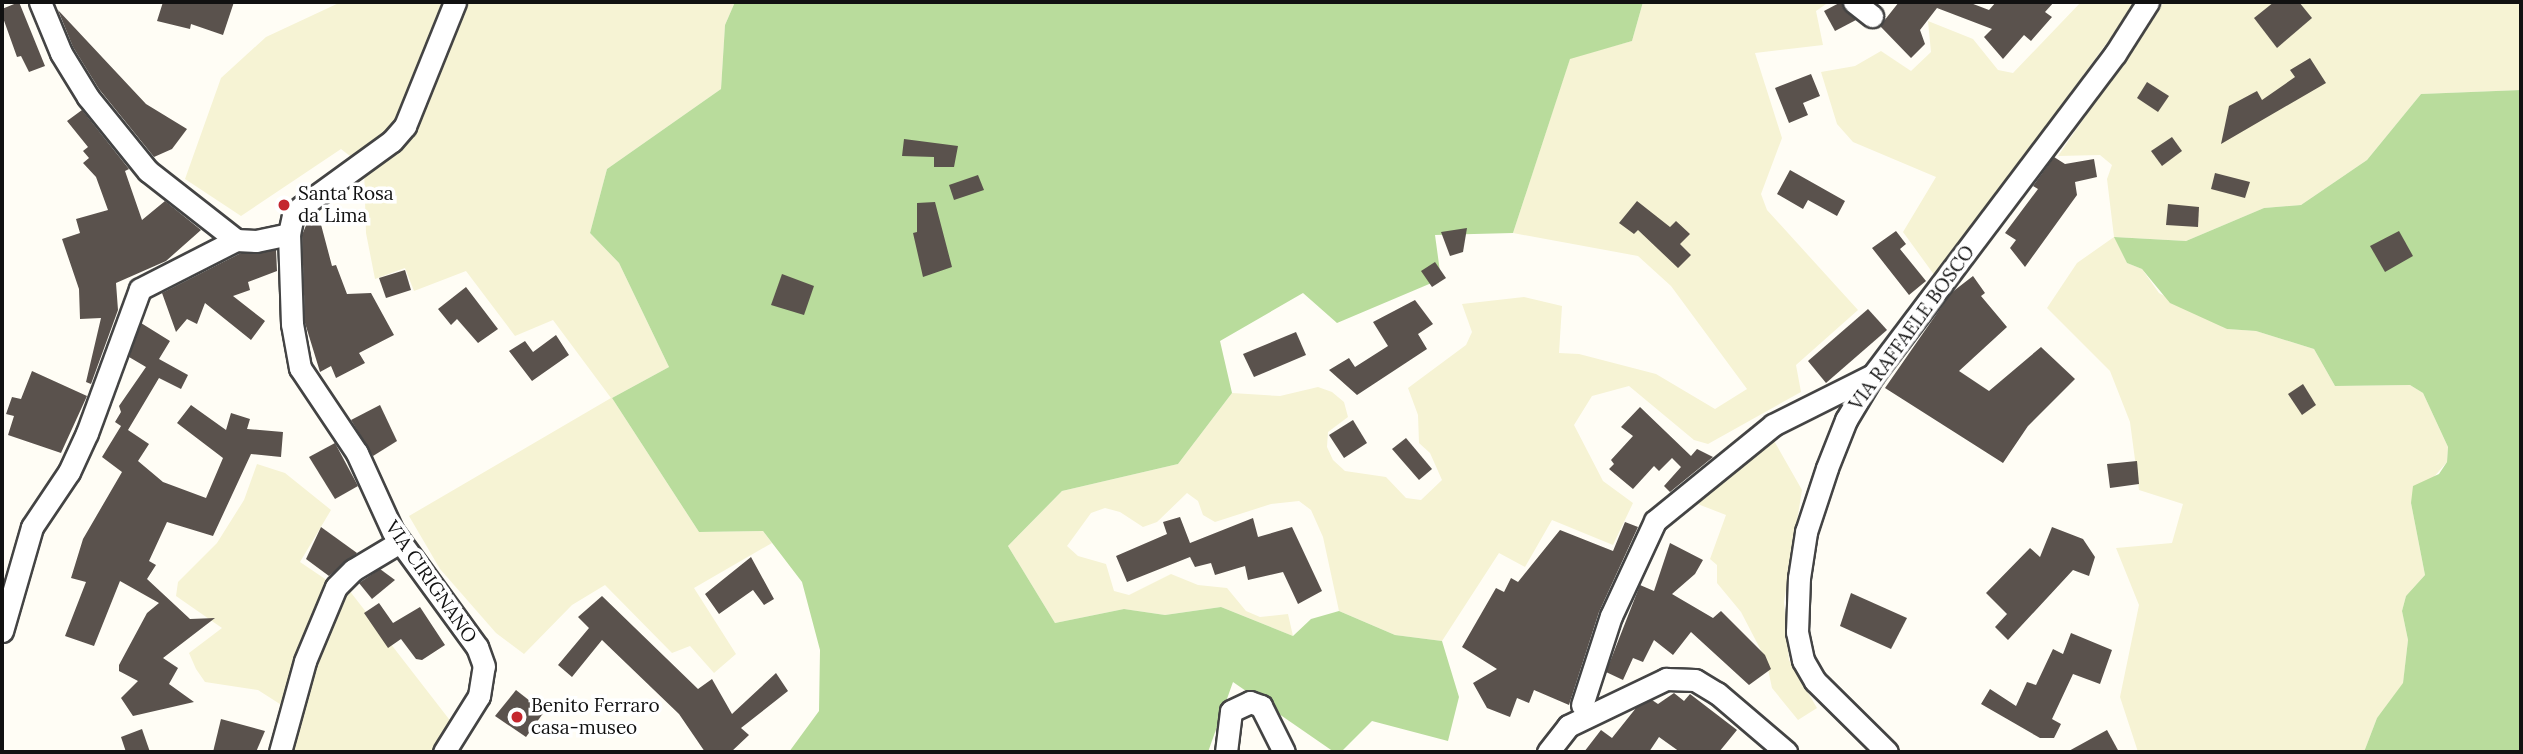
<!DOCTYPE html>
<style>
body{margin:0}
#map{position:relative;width:2523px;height:754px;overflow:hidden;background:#fffdf5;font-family:Lora,serif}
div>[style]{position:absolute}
.farmland>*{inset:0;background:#f6f3d4}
.forest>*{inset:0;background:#b9dc9c}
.building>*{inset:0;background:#5a524d}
.roads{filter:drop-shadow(2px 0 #444) drop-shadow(-2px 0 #444) drop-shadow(0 2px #444) drop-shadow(0 -2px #444)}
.minor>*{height:21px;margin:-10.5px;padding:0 10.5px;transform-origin:10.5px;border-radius:10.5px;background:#fff}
.dots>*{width:19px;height:19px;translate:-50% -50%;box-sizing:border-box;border:4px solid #fff;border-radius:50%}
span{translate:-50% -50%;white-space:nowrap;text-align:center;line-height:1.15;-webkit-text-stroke:7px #fff;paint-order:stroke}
.poi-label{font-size:19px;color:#111}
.left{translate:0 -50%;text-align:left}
.street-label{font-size:19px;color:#111}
.frame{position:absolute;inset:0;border:4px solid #111;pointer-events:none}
</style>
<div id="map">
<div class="farmland">
<div style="clip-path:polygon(341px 2px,735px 2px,725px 25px,721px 89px,607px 169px,590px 233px,619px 263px,669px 367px,612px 398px,699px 532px,763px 531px,772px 543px,694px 588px,736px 654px,714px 673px,690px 646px,672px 653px,605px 585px,572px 605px,524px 654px,496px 633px,440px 569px,409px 516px,611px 398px,553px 320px,515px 336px,466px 271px,414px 291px,405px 268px,375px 279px,366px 233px,364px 167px,341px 149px,241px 216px,185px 179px,221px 78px,266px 37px)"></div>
<div style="clip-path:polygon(1643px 2px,1829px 2px,1816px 11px,1823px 45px,1755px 53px,1782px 138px,1761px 194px,1767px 210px,1858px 310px,1796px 365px,1801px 392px,1708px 444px,1694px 440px,1629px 386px,1592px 396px,1574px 425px,1603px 481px,1633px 503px,1613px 545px,1552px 520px,1525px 567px,1499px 553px,1442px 641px,1395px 635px,1339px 611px,1323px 537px,1311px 510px,1299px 501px,1271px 504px,1215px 522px,1203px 515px,1198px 501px,1187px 493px,1157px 522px,1143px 527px,1120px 512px,1105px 508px,1091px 513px,1067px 546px,1078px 556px,1106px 564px,1114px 591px,1129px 595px,1171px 574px,1198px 585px,1227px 588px,1246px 611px,1260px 617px,1288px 614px,1293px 636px,1221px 607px,1165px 615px,1124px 609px,1055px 623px,1008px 546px,1062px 491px,1178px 464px,1232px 393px,1280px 396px,1318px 387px,1332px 392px,1344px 402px,1348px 417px,1328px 432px,1327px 447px,1333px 460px,1345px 471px,1386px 477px,1406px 498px,1421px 500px,1442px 480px,1430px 453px,1419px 443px,1418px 415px,1408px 388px,1466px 345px,1472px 332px,1462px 304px,1524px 297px,1562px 306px,1559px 353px,1579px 354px,1656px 374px,1715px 409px,1747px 389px,1671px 286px,1638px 256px,1513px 233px,1570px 58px,1632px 41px)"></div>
<div style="clip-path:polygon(2081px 2px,2137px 2px,1935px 276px,1903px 232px,1936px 177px,1853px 142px,1837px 124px,1821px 72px,1855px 66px,1881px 51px,1911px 71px,1931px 52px,1928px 21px,1973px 39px,1998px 70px,2013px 73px)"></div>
<div style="clip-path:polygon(2164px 2px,2521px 2px,2521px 90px,2421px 94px,2367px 160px,2301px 205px,2264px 208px,2186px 241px,2115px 237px,2127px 263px,2142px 269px,2159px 293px,2227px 329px,2256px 331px,2314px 349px,2335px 386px,2410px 385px,2423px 393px,2448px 447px,2447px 462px,2411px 503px,2425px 575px,2406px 596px,2402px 611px,2408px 640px,2403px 684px,2377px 718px,2364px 752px,2138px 752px,2120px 697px,2139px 605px,2116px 548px,2172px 543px,2183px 504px,2139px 490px,2130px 422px,2110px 371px,2047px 308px,2077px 263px,2114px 237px,2107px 179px,2112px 165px,2100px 155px,2058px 156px)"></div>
<div style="clip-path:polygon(1773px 439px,1802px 490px,1784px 602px,1789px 660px,1817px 708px,1798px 720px,1772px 688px,1766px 660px,1741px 612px,1717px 583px,1717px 565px,1710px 559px,1726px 515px,1690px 501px)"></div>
<div style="clip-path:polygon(257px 464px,285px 473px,331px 510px,300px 562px,334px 585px,342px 581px,452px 723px,436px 752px,277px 752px,283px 706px,258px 690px,205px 682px,196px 669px,189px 653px,222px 628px,176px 596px,178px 582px,217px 543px,244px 500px)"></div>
</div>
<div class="forest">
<div style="clip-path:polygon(735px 2px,1643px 2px,1632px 41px,1570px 59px,1513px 233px,1435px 235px,1441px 279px,1337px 323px,1303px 293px,1220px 341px,1232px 393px,1178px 464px,1062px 491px,1008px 546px,1055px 623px,1124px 609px,1165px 615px,1221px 607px,1293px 636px,1311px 619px,1339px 611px,1395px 635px,1442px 641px,1459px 697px,1448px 741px,1372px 721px,1341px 752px,1334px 752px,1233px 682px,1208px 752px,789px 752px,819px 711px,820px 650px,802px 582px,763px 531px,699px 532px,612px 398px,669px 367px,619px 263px,590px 233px,607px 169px,721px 89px,725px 25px)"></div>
<div style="clip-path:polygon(2521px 90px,2521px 752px,2364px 752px,2377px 718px,2403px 683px,2408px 640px,2402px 611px,2406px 596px,2425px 575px,2411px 503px,2413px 486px,2439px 474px,2447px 462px,2448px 447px,2423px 393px,2410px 385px,2335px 386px,2314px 349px,2256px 331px,2227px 329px,2170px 303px,2142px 269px,2127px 263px,2114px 237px,2186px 241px,2264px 208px,2301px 205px,2367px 160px,2421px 94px)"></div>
</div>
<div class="building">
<div style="clip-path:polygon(19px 2px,45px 66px,29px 72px,21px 56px,17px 57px,2px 15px,2px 9px)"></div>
<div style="clip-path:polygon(163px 2px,234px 2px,223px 35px,191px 24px,190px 29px,157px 21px)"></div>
<div style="clip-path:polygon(1841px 2px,1856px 20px,1835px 31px,1824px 11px)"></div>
<div style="clip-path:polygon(1899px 2px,1968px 2px,1989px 10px,1996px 2px,2054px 2px,2045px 12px,2052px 17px,2031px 41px,2024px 35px,2003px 59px,1984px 37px,1992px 29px,1937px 8px,1920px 30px,1925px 44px,1911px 58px,1880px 26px)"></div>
<div style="clip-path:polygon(2274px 2px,2299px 2px,2312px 18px,2277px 48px,2254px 18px)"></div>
<div style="clip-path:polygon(58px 10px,146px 104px,187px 129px,172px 149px,154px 157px,99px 89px,73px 47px)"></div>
<div style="clip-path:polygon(2310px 58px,2326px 83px,2221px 144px,2229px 106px,2257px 91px,2262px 100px,2295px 77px,2290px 70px)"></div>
<div style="clip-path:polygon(1811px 74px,1820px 96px,1803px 103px,1808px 115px,1789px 123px,1775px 88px)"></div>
<div style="clip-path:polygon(2147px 82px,2169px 96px,2158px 112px,2137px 98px)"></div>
<div style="clip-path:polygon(82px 110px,129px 169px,125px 171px,142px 220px,165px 201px,201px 230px,166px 261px,116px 283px,118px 310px,91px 384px,86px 382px,101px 318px,80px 319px,79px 289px,62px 239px,80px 233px,76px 219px,108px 210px,96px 177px,83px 163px,89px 158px,83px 151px,88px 147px,67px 121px)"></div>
<div style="clip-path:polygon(2172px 137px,2182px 151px,2162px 166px,2151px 151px)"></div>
<div style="clip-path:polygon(904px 139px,958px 146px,954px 167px,934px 167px,934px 157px,902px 156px)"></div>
<div style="clip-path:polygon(2054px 157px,2065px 164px,2094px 159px,2097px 177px,2075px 182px,2077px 195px,2025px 267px,2010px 248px,2016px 240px,2005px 233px,2038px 189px,2033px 186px)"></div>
<div style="clip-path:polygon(1790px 170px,1845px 201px,1837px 216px,1808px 200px,1803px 209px,1777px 194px)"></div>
<div style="clip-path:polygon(2215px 173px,2250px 182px,2245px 198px,2211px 189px)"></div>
<div style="clip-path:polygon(978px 175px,984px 190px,954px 200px,949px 185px)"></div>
<div style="clip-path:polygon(1637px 201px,1670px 227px,1676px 221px,1690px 234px,1680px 244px,1691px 255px,1678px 268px,1638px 230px,1634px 234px,1619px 223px)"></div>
<div style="clip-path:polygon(935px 202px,952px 267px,923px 277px,913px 233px,917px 232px,917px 203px)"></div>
<div style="clip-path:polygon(2168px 204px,2199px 207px,2198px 227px,2166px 225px)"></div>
<div style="clip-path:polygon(310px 216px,319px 217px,332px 266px,336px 265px,347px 294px,371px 293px,394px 335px,359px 353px,365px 363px,336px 378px,331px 366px,320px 372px,305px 323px,302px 235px)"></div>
<div style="clip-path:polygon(1467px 228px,1463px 252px,1450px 256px,1441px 232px)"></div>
<div style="clip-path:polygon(1896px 231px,1906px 244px,1900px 249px,1926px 281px,1909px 295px,1872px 248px)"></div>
<div style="clip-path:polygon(2399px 231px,2413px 256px,2385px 272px,2370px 246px)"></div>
<div style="clip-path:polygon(276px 250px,277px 271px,248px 282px,250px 290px,233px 296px,265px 321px,251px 340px,205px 303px,197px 324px,187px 319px,176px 332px,162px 293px,241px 253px)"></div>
<div style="clip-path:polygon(1435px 262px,1446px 278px,1432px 287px,1421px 271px)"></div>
<div style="clip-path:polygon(405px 270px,411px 290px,386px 298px,379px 278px)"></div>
<div style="clip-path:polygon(782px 274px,814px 286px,804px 315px,771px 305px)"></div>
<div style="clip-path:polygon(1973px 276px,1985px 293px,1981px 296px,2007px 327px,1959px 371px,1989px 391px,2041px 347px,2075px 379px,2028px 426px,2003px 463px,1885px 388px,1951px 293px)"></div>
<div style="clip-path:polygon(466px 287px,498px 329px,478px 343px,457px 319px,451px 325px,438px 309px)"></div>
<div style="clip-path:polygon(1415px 300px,1433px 324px,1418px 334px,1427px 349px,1357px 395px,1329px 370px,1349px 358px,1355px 367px,1388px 346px,1373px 322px)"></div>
<div style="clip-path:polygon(1868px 309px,1887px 330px,1826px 383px,1808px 361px)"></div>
<div style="clip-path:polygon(141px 323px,170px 341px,159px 359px,188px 375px,181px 389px,159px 378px,128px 430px,149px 444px,138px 461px,163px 482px,206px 498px,223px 458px,177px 423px,191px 405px,226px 430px,231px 413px,250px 419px,247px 429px,283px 432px,281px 457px,251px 454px,213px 536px,167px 522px,149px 561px,156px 565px,147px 579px,190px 619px,215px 618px,163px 658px,178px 668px,169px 684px,194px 702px,133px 716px,121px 698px,138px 681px,119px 671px,119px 665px,147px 613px,159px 603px,120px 581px,94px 646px,65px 636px,86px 582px,71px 578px,83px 539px,122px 472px,102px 457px,121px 426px,115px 422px,121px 412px,119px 406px,146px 367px,129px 357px)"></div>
<div style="clip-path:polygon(1296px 332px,1306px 355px,1254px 377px,1243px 354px)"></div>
<div style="clip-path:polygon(556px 335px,569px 355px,532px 381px,509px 351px,525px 341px,533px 352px)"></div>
<div style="clip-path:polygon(32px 371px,87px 396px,61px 453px,8px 435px,14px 416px,6px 414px,12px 397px,21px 399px)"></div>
<div style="clip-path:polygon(2303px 384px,2316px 405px,2302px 415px,2288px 394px)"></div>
<div style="clip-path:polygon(380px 405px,397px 441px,373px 456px,351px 420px)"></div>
<div style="clip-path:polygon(1640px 407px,1691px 456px,1697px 449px,1713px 457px,1670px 492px,1664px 486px,1681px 467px,1672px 458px,1659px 471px,1654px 466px,1633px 489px,1609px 469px,1614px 464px,1611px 460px,1633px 436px,1621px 427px)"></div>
<div style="clip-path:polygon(1353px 420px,1367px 443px,1344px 458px,1329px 435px)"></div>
<div style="clip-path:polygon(1406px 438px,1432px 469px,1419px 480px,1392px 449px)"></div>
<div style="clip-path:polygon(335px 443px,358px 486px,335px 499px,309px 457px)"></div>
<div style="clip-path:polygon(2137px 461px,2139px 484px,2110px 488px,2107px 464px)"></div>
<div style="clip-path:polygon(1180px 517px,1190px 543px,1253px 518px,1258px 537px,1292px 527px,1322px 591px,1298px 604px,1283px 572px,1248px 580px,1245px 566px,1215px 575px,1211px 563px,1195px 567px,1190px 557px,1127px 582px,1116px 556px,1167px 534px,1163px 522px)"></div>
<div style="clip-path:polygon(1625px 522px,1638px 527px,1599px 612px,1569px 705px,1534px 690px,1529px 703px,1517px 698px,1510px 717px,1487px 708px,1473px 683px,1497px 669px,1462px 647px,1496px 588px,1504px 592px,1511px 578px,1518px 582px,1560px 530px,1613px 551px)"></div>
<div style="clip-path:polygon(321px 527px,357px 553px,329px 576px,306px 559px)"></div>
<div style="clip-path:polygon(2052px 527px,2083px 539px,2095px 557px,2089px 576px,2073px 570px,2008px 640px,1995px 627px,2007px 614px,1986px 593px,2030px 548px,2040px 557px)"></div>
<div style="clip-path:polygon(1670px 543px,1703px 560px,1695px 574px,1672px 594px,1713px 618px,1721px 611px,1765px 655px,1771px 669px,1749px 685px,1691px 632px,1673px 655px,1654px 640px,1643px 662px,1633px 658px,1623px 680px,1606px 672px,1640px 585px,1654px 591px)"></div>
<div style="clip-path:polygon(751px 557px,774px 599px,764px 605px,753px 590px,719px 614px,705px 594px)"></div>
<div style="clip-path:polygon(380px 569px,395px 580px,372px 599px,359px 583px)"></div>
<div style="clip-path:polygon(1851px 593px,1907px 618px,1891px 649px,1840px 626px)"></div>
<div style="clip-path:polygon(602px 596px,698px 689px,712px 679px,732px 714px,776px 673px,788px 691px,741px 728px,749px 735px,731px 752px,705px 752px,679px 714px,602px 640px,572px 677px,558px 665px,589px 628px,578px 617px)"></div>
<div style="clip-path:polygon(379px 603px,393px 623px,420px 607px,445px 645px,422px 660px,416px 659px,401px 639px,388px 648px,364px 613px)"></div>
<div style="clip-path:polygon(2071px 633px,2112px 650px,2100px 684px,2073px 674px,2052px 719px,2061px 724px,2054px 738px,2040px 738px,1981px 704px,1990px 689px,2016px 706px,2027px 682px,2036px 685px,2053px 649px,2063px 654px)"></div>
<div style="clip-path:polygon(516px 690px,544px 712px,526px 737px,495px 716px)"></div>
<div style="clip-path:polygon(1674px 693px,1684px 701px,1690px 694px,1737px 730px,1719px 752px,1680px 752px,1659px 737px,1649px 752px,1584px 752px,1601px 730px,1612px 738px,1636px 708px,1652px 700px,1658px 704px)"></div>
<div style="clip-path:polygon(221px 719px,265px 731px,256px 752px,213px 752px)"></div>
<div style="clip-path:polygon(142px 729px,150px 752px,126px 752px,121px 737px)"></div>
<div style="clip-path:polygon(2107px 730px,2119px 752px,2067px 752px)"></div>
</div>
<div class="roads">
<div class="minor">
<div style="left:40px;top:2px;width:55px;rotate:67.6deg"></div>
<div style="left:61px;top:53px;width:52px;rotate:58.5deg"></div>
<div style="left:88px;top:97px;width:95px;rotate:51deg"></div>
<div style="left:148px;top:171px;width:112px;rotate:38.1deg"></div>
<div style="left:236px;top:240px;width:20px;rotate:3deg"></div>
<div style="left:256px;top:241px;width:34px;rotate:-12deg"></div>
<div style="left:1854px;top:2px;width:23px;rotate:38deg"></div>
<div style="left:2px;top:631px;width:108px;rotate:-73.9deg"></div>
<div style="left:32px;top:527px;width:66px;rotate:-56.1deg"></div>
<div style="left:69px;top:472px;width:43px;rotate:-65.2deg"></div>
<div style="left:87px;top:433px;width:153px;rotate:-69.8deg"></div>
<div style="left:140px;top:289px;width:108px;rotate:-27deg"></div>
<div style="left:1582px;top:705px;width:94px;rotate:-72deg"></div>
<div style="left:1611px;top:616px;width:105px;rotate:-65.1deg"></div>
<div style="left:1655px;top:521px;width:152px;rotate:-39.1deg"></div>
<div style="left:1773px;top:425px;width:112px;rotate:-26.6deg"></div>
<div style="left:280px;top:752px;width:94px;rotate:-74.6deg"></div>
<div style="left:305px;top:661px;width:80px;rotate:-67.3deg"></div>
<div style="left:336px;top:587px;width:24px;rotate:-45deg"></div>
<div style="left:353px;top:570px;width:55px;rotate:-30.8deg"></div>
<div style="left:444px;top:752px;width:66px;rotate:-58deg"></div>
<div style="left:479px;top:696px;width:30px;rotate:-81deg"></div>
<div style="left:484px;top:666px;width:20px;rotate:-110deg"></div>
<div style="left:477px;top:647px;width:142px;rotate:-126.1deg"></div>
<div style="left:393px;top:532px;width:87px;rotate:-114.5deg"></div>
<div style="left:357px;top:453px;width:102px;rotate:-123.8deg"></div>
<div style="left:300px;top:368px;width:45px;rotate:-100.3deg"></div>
<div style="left:292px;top:324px;width:90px;rotate:-91.9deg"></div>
<div style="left:289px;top:234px;width:19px;rotate:-78deg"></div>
<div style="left:293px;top:215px;width:11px;rotate:-45deg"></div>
<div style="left:301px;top:207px;width:112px;rotate:-36deg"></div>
<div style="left:392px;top:141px;width:20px;rotate:-49deg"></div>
<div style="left:405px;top:126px;width:134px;rotate:-68deg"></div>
<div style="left:1226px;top:752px;width:41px;rotate:-83deg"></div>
<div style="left:1231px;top:711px;width:21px;rotate:-25deg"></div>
<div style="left:1250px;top:702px;width:12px;rotate:20deg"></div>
<div style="left:1261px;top:706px;width:51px;rotate:63.4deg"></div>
<div style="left:1548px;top:752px;width:33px;rotate:-52deg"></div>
<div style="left:1568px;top:726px;width:109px;rotate:-25.6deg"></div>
<div style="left:1666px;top:679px;width:29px;rotate:2deg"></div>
<div style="left:1695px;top:680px;width:26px;rotate:31deg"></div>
<div style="left:1717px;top:693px;width:91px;rotate:40.5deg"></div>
<div style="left:1887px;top:752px;width:101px;rotate:-135.4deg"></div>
<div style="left:1815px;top:681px;width:24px;rotate:-120deg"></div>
<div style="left:1803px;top:660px;width:29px;rotate:-102deg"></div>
<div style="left:1797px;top:632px;width:54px;rotate:-87.9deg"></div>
<div style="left:1799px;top:578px;width:47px;rotate:-81.3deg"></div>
<div style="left:1806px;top:532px;width:67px;rotate:-71.8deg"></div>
<div style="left:1827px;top:468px;width:52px;rotate:-68.4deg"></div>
<div style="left:1846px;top:420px;width:52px;rotate:-59deg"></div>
<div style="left:1873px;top:375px;width:402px;rotate:-53deg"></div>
<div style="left:2115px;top:54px;width:62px;rotate:-57.6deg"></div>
</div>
</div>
<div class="dots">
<div style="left:284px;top:205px;background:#c4262e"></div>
<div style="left:517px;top:717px;background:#c4262e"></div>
</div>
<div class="poi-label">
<span class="left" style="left:298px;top:205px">Santa Rosa<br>da Lima</span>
<span class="left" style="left:531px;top:717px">Benito Ferraro<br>casa-museo</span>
</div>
<div class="street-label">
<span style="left:1912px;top:328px;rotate:-54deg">VIA RAFFAELE BOSCO</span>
<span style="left:431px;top:582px;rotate:55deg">VIA CIRIGNANO</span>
</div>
<div class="frame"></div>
</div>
